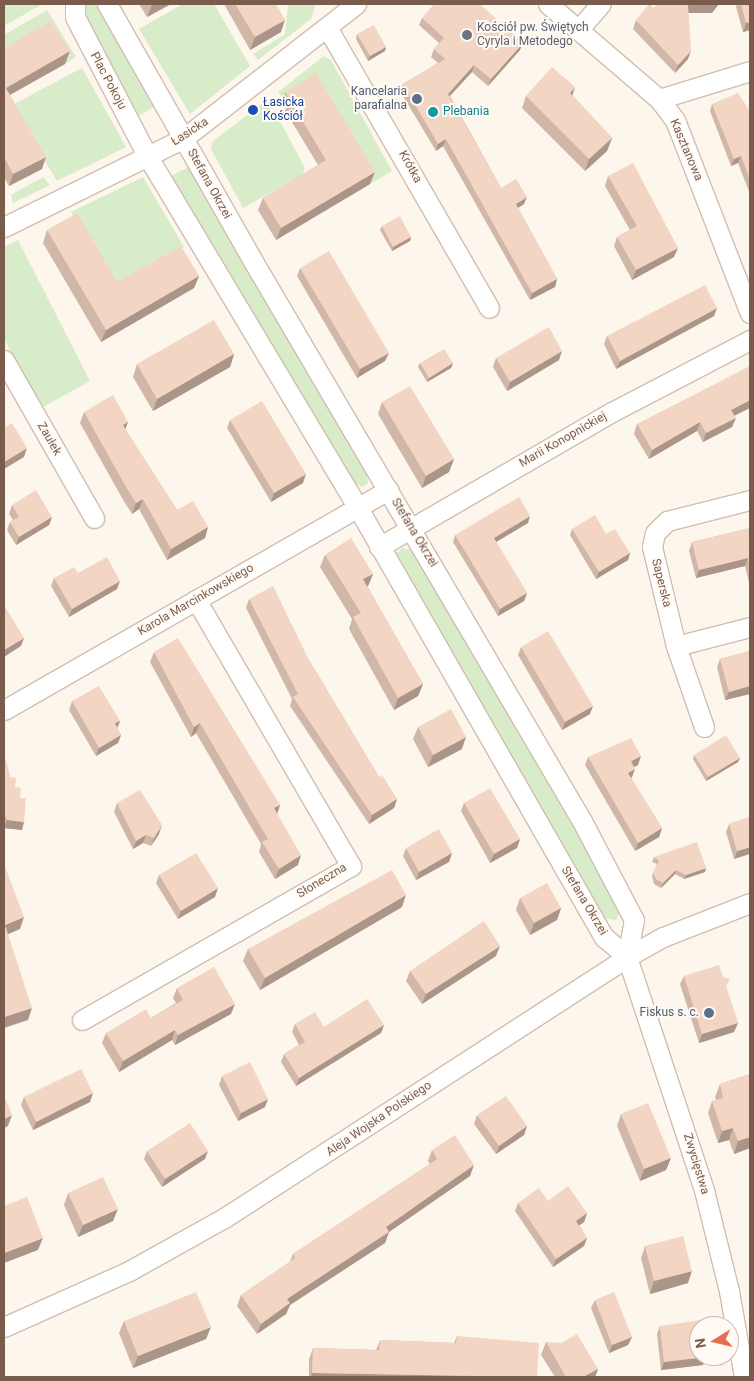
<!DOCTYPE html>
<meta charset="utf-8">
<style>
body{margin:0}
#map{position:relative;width:754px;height:1381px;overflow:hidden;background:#fdf6ec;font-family:Roboto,sans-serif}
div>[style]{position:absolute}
.green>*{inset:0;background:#d8ecc9}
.roads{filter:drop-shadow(1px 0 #d1beb0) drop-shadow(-1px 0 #d1beb0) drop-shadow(0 1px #d1beb0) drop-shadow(0 -1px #d1beb0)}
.street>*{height:19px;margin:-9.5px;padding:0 9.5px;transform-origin:9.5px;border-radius:9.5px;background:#fff}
.wall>*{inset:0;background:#d1b7a8}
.shaded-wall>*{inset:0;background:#aa9588}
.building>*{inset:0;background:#f3d5c3}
.dots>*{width:14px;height:14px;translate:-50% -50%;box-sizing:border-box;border:2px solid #fffaf3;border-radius:50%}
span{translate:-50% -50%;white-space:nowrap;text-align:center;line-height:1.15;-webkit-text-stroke:4px #fffaf3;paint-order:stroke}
.worship-label{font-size:12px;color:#5b616d}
.left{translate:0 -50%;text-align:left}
.street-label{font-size:12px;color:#7a5c4d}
.service-label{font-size:12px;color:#4e5e75}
.right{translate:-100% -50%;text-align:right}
.transit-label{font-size:12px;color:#164399}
.culture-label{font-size:12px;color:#0d838f}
.frame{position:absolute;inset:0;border:5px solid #7a5c4d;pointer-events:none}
.north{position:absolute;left:689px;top:1316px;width:50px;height:50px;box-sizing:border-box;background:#fffaf3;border:1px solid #cabbb1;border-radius:50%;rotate:261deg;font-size:14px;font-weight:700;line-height:20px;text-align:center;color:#7a5c4d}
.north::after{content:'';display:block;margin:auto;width:18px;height:22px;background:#e76f51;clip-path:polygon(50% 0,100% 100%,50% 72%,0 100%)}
</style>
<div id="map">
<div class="green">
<div style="clip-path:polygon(4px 4px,43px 4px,4px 26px)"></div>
<div style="clip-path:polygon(85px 4px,103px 4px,159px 104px,137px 117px,82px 15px)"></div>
<div style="clip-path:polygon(183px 4px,214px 4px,250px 66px,190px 114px,139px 29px)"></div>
<div style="clip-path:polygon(288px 4px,316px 4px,311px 19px,258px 60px,253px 54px,285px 34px)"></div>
<div style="clip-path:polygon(47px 10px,76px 57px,65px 64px,47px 33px,4px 58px,4px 35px)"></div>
<div style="clip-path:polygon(324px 56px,331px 60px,392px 171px,370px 184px,311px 86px,284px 102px,278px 92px)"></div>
<div style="clip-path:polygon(82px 68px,126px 147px,57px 181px,14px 110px,16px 103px)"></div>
<div style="clip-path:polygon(268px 99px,305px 168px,302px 175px,243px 208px,211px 149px,212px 142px)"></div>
<div style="clip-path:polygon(189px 167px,367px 469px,368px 483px,363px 487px,349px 481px,171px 176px)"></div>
<div style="clip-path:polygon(43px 177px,50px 185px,13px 203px,11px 195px)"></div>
<div style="clip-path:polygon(143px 177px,184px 247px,111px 287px,71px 212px)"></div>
<div style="clip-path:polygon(18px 240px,90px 381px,43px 407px,4px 339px,4px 247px)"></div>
<div style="clip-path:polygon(402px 548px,413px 550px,621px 909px,616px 920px,604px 918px,396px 563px,396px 554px)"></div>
</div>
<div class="roads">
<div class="street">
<div style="left:75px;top:4px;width:13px;rotate:90deg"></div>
<div style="left:75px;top:17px;width:158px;rotate:62.5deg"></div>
<div style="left:148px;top:157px;width:409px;rotate:59.1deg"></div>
<div style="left:358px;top:508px;width:495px;rotate:60.2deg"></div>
<div style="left:604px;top:937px;width:30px;rotate:41deg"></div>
<div style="left:107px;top:4px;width:296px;rotate:60.4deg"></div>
<div style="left:253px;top:261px;width:649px;rotate:59.57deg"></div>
<div style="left:582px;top:821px;width:112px;rotate:62.3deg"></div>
<div style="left:634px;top:920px;width:38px;rotate:101deg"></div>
<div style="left:627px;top:957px;width:245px;rotate:71.7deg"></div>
<div style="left:704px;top:1190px;width:104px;rotate:76.1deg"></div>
<div style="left:729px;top:1291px;width:87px;rotate:80.1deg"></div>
<div style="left:548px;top:4px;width:146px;rotate:40.6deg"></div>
<div style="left:659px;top:99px;width:26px;rotate:53deg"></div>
<div style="left:675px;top:120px;width:207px;rotate:68.8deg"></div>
<div style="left:328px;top:29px;width:322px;rotate:60deg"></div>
<div style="left:579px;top:29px;width:33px;rotate:-49deg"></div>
<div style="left:659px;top:99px;width:95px;rotate:-17.1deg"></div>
<div style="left:4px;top:227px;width:201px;rotate:-26.3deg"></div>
<div style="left:184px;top:138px;width:218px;rotate:-37.9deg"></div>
<div style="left:4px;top:360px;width:182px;rotate:60.3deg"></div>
<div style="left:379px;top:547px;width:269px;rotate:-30.1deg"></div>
<div style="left:612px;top:412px;width:156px;rotate:-27.6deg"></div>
<div style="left:676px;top:646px;width:76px;rotate:-14.4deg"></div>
<div style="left:4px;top:710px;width:443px;rotate:-29.8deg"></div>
<div style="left:704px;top:727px;width:86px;rotate:-109.1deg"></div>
<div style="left:676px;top:646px;width:102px;rotate:-103.6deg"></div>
<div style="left:652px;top:547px;width:14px;rotate:-78deg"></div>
<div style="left:655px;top:533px;width:17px;rotate:-45deg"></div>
<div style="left:667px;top:521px;width:86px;rotate:-14.2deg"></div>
<div style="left:82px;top:1020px;width:310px;rotate:-29.8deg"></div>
<div style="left:351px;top:866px;width:308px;rotate:-120.2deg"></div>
<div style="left:4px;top:1327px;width:137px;rotate:-24.1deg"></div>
<div style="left:129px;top:1271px;width:109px;rotate:-29.2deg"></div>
<div style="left:224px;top:1218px;width:480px;rotate:-32.9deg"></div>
<div style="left:627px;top:957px;width:41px;rotate:-29.1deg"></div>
<div style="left:663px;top:937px;width:93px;rotate:-21.3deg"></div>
</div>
</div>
<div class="wall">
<div style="clip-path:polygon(139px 4px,171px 4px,147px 17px)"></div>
<div style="clip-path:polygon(224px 4px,276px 4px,281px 32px,250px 50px)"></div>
<div style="clip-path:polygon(737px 4px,750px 4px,750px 30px,743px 32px,736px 7px)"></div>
<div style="clip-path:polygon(654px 8px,712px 13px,688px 13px,688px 59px,675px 73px,633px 29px,636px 20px)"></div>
<div style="clip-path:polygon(422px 18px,520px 50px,488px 86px,472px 72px,450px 96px,501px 188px,524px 204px,518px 208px,557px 279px,555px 287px,530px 300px,443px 146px,436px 151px,400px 91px,403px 84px,438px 63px,431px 57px,434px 49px,439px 43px,419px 25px)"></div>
<div style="clip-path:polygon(357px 34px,386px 47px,385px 51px,368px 61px,356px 39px)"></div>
<div style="clip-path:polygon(4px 48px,65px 64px,10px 95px,42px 169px,9px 186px,4px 177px)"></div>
<div style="clip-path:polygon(285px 92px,370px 184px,276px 240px,258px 210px,263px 198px,318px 165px,281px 104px)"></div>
<div style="clip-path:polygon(572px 95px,612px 138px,607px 151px,585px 171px,522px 108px,526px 96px)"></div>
<div style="clip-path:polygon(712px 104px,750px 111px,750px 194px,738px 163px,731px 166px,710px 111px)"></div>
<div style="clip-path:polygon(608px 176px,674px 257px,632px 280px,614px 246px,617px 237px,630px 230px,605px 186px)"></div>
<div style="clip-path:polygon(382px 226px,411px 237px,410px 241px,392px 251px,380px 230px)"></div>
<div style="clip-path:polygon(47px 230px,117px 282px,199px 276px,194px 288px,101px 342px,43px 243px)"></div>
<div style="clip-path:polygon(300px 268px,385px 361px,357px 378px,297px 276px)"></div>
<div style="clip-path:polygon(714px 316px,616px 369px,604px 344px,607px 336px)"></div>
<div style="clip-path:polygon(234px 354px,230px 367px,153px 411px,133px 377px,137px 364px)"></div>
<div style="clip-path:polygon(496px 358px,559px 360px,507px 391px,493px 367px)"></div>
<div style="clip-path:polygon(420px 363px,453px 363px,451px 368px,427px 382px,418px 367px)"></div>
<div style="clip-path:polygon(382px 402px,454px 459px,449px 472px,422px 488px,378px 414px)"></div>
<div style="clip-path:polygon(84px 412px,128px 422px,125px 429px,177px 510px,208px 527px,205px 538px,167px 560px,139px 509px,132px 514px,122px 498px,80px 423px)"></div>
<div style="clip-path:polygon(734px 416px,732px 427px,703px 442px,697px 431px,649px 459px,634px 434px,637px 424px)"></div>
<div style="clip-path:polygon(230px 420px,303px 483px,271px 502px,227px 428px)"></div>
<div style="clip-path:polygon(12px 505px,52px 517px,49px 525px,16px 545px,7px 530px,10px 522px,13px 520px,9px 514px)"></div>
<div style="clip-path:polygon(528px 523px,496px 542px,527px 593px,524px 601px,498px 616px,453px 542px,455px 535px)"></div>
<div style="clip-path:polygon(750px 528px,750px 587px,745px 566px,696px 578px,689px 551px,692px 542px)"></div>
<div style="clip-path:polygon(572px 529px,606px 534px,630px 553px,628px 560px,596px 579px,570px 535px)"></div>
<div style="clip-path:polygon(325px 555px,373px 574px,368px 586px,367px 586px,423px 684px,418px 696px,394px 710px,349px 629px,352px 619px,320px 567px)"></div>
<div style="clip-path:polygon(78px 573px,117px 589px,69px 617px,51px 586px,54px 578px)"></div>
<div style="clip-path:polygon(249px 599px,309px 660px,379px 777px,397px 799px,394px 808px,369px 824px,290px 706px,292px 699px,246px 608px)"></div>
<div style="clip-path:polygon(521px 647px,590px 714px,562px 730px,518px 655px)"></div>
<div style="clip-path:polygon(750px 651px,750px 694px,725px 700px,717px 667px,720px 659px)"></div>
<div style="clip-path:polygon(154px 652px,280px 805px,277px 814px,298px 865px,275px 879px,259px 852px,261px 844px,196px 733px,191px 737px,150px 662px)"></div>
<div style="clip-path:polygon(72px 701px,120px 721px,117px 728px,121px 735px,118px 743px,96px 756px,69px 710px)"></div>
<div style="clip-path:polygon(418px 727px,462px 749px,428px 767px,413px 739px)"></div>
<div style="clip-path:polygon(4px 754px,10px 777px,20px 798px,22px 830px,4px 828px)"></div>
<div style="clip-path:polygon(694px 755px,740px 758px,738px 762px,706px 781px,693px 759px)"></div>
<div style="clip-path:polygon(588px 757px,638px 765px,634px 767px,632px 777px,631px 778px,662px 828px,659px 837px,635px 851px,585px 765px)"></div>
<div style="clip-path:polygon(117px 803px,159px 834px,151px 846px,143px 843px,133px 849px,114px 812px)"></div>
<div style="clip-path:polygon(464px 803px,520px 839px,517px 848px,490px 863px,461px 811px)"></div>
<div style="clip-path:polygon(750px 817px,734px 859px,726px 832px,729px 824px)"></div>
<div style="clip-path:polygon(406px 848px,452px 853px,449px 862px,416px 880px,403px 856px)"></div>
<div style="clip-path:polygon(654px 857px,705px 872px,684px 879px,675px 874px,661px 888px,654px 884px,652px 876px,657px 864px,652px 862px)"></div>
<div style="clip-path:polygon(159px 875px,215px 897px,178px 919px,156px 883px)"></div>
<div style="clip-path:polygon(520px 898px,561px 908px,557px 920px,530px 935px,516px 910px)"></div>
<div style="clip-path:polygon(402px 907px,260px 990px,243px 961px,248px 949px)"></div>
<div style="clip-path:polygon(496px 956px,422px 1004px,406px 981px,410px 971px)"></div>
<div style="clip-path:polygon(684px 976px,727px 988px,726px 989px,738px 1023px,734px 1032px,699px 1043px,680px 984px)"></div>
<div style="clip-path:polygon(177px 988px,231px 1014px,175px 1045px,172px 1040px,119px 1072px,102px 1043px,106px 1033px,151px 1018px,176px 1003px,173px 998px)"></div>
<div style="clip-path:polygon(295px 1024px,324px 1027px,384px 1025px,381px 1033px,296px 1086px,281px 1062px,284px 1054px,299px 1045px,292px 1032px)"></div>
<div style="clip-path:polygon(750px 1074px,750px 1148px,734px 1154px,729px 1140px,718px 1143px,708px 1113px,712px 1101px,716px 1100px,715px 1097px,720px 1084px)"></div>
<div style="clip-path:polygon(222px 1076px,265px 1107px,238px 1121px,219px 1085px)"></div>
<div style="clip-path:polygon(24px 1097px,90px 1102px,33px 1130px,21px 1105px)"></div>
<div style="clip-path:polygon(621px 1114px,671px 1158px,666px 1170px,640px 1181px,617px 1126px)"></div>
<div style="clip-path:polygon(477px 1115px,527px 1126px,524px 1135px,496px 1154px,474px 1124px)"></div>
<div style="clip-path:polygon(432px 1150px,470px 1176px,389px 1232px,385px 1243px,290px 1305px,286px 1314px,257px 1334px,237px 1306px,241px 1295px,290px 1262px,293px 1254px,430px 1164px,428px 1161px)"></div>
<div style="clip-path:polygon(147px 1151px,205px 1159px,162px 1187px,144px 1159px)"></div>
<div style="clip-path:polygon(68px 1193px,113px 1221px,78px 1237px,64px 1205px)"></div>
<div style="clip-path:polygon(548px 1201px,587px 1213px,584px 1222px,579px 1225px,587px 1238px,584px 1246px,553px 1267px,515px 1211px,518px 1203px)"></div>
<div style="clip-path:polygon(645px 1246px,688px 1283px,650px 1294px,641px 1258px)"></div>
<div style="clip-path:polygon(595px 1300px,632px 1337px,628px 1345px,609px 1353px,591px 1308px)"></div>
<div style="clip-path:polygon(124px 1321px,206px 1339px,133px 1368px,119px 1333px)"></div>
<div style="clip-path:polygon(660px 1326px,706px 1357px,703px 1365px,661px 1370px,657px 1334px)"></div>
<div style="clip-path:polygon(457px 1336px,537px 1377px,309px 1377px,309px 1359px,313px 1348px,376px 1350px,380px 1340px,454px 1343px)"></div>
<div style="clip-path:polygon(546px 1342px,598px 1369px,595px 1377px,555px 1377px,541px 1355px)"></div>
</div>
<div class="shaded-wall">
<div style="clip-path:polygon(154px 4px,171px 4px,147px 17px,152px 5px)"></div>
<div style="clip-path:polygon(688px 4px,719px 4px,712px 13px,685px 13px)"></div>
<div style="clip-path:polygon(285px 20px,281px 32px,250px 50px,255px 37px)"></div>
<div style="clip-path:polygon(750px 22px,750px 30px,743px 32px,746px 23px)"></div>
<div style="clip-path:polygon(523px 43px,520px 50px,488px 86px,491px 79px)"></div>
<div style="clip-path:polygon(386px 47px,385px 51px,368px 61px,370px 56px)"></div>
<div style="clip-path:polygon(70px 51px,65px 64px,4px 98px,6px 88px)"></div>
<div style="clip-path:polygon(691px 51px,688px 59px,675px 73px,678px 65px)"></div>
<div style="clip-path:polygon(474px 65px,472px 72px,445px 101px,448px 94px)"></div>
<div style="clip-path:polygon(575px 87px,571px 100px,570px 93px)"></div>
<div style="clip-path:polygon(612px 138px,607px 151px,585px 171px,589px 159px)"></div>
<div style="clip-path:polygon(446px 139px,443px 146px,436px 151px,438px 144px)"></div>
<div style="clip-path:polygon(741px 156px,738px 163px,731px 166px,734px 159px)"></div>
<div style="clip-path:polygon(46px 157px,42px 169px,9px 186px,13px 174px)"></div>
<div style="clip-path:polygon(375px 172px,370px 184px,276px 240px,281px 228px)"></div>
<div style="clip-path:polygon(527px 197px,524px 204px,513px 211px,516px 204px)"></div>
<div style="clip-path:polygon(411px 237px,410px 241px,392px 251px,393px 247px)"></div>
<div style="clip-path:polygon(678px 248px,674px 257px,632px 280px,636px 270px)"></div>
<div style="clip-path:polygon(199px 276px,194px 288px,101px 342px,106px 330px)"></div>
<div style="clip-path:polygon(557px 279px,555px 287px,530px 300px,532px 293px)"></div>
<div style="clip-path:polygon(717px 308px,714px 316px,616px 369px,620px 361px)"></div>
<div style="clip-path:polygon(562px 351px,559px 360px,507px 391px,510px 382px)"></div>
<div style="clip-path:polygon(389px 353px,385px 361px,357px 378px,360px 369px)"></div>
<div style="clip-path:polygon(234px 354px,230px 367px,153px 411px,157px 399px)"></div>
<div style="clip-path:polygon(453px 363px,451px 368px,427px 382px,429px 378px)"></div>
<div style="clip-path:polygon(750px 400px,750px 408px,728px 419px,731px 410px)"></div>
<div style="clip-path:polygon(736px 418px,732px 427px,703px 442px,706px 433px)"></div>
<div style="clip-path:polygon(128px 422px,124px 433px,123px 425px)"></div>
<div style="clip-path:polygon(700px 422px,697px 431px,649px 459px,652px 450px)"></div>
<div style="clip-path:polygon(27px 448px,24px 457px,4px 469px,4px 462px)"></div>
<div style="clip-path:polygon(454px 459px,449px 472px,422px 488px,426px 476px)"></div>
<div style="clip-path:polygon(306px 474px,303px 483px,271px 502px,274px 493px)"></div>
<div style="clip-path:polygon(143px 499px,139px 509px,132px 514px,136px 503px)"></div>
<div style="clip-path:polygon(530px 516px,528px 523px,491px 545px,494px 538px)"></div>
<div style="clip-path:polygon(52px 517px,49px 525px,16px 545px,19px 537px)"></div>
<div style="clip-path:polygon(208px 527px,205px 538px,167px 560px,171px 549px)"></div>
<div style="clip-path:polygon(630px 553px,628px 560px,596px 579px,599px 572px)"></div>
<div style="clip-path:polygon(748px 558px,745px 566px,696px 578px,699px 570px)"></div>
<div style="clip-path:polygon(373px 574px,368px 586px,359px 592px,363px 579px)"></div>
<div style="clip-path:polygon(120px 581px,117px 589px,69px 617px,72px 609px)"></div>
<div style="clip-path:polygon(527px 593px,524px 601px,498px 616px,500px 609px)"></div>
<div style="clip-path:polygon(24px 638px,21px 646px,4px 657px,4px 650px)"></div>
<div style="clip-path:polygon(423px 684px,418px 696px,394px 710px,398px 698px)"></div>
<div style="clip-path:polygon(750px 686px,750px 694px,725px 700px,729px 692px)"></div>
<div style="clip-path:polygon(593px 706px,590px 714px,562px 730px,565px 722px)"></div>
<div style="clip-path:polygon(120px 721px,117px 729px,115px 723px)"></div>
<div style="clip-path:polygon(200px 723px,196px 733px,191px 737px,194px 727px)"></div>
<div style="clip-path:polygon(121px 735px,118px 743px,96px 756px,99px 748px)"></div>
<div style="clip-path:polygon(466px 737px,462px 749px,428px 767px,433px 755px)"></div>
<div style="clip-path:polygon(641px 756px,638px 765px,628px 770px,631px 761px)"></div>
<div style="clip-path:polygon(740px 758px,738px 762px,706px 781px,708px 777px)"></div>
<div style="clip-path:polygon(635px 769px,632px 777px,625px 781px,628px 773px)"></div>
<div style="clip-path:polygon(397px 799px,394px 808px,369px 824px,372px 815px)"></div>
<div style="clip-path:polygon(280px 805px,277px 814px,274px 808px)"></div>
<div style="clip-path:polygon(7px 820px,24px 822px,22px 830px,4px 828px)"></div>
<div style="clip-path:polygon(162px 825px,159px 834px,151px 846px,154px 838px)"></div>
<div style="clip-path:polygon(662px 828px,659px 837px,635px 851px,638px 843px)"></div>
<div style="clip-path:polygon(146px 835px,143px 843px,133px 849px,136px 841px)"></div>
<div style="clip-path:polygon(520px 839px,517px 848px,490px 863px,494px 854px)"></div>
<div style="clip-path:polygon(750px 847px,750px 854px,734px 859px,737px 851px)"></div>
<div style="clip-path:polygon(452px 853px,449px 862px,416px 880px,419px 872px)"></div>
<div style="clip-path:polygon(301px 855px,298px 865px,275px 879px,279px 869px)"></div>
<div style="clip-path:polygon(706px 868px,705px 872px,684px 879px,686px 875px)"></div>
<div style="clip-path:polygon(676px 870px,675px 874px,661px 888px,663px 883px)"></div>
<div style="clip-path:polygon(218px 888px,215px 897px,178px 919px,181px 911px)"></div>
<div style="clip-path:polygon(406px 895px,402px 907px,260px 990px,265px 978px)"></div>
<div style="clip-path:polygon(561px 908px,557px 920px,530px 935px,534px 923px)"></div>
<div style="clip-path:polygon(24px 917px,20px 929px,4px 936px,5px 925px)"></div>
<div style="clip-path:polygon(500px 946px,496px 956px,422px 1004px,426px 994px)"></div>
<div style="clip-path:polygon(235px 1004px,231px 1014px,175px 1045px,178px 1035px)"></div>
<div style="clip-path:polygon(32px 1008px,28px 1020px,4px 1028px,4px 1017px)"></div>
<div style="clip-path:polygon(738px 1023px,734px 1032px,699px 1043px,702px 1034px)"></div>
<div style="clip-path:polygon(384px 1025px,381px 1033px,296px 1086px,299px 1078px)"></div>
<div style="clip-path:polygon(175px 1030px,172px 1040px,119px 1072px,123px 1061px)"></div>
<div style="clip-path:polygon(93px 1093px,90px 1102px,33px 1130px,36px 1122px)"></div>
<div style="clip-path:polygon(268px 1099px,265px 1107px,238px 1121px,241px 1113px)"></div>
<div style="clip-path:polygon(12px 1115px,8px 1126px,4px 1128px,4px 1119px)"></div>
<div style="clip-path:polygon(527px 1126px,524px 1135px,496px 1154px,499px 1146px)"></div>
<div style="clip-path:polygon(733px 1128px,729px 1140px,718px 1143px,722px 1131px)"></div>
<div style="clip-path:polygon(750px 1137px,750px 1148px,734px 1154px,738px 1141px)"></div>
<div style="clip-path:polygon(208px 1151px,205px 1159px,162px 1187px,165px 1179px)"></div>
<div style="clip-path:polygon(671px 1158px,666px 1170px,640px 1181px,644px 1169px)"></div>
<div style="clip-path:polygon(474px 1165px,470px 1176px,389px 1232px,385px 1243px,290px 1305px,286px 1314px,257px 1334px,261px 1324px,287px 1299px,386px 1227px)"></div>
<div style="clip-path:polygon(118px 1209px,113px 1221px,78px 1237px,83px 1225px)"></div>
<div style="clip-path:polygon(587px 1213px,584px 1222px,573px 1230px,576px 1221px)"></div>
<div style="clip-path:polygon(43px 1238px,38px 1250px,4px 1263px,4px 1253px)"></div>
<div style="clip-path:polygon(587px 1238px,584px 1246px,553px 1267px,556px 1259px)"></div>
<div style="clip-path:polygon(692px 1271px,688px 1283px,650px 1294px,654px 1281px)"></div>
<div style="clip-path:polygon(211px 1327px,206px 1339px,133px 1368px,138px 1356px)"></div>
<div style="clip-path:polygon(632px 1337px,628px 1345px,609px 1353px,612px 1345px)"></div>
<div style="clip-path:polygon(706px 1357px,703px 1365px,661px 1370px,664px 1362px)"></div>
<div style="clip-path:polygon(598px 1369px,595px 1377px,583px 1377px)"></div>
<div style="clip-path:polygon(312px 1373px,518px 1377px,311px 1377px)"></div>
</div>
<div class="building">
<div style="clip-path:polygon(235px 4px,276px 4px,285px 20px,255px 37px)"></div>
<div style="clip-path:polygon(434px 4px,480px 4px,523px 43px,491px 79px,474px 65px,448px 94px,501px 188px,516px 179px,527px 197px,516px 204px,557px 279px,532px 293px,446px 139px,438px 144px,403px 84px,445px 59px,434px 49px,444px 38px,422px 18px)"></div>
<div style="clip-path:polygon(649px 4px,654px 8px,657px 4px,715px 4px,688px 4px,691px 51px,678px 65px,636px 20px)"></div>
<div style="clip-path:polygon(741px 4px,750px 4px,750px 22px,746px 23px)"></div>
<div style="clip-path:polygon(51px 21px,70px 51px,6px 88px,46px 157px,13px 174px,4px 157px,4px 48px)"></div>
<div style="clip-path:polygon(374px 25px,386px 47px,370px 56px,357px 34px)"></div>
<div style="clip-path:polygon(552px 67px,575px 87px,570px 93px,612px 138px,589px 159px,526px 96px)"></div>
<div style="clip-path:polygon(316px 73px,375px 172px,281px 228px,263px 198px,326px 160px,285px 92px)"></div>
<div style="clip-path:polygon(738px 93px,750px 111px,750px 180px,741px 156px,734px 159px,712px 104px)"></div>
<div style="clip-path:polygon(633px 163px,678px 248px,636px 270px,617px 237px,637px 226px,608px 176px)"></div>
<div style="clip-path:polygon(77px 213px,117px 282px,181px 246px,199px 276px,106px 330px,47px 230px)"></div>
<div style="clip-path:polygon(400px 216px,411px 237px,393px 247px,382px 226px)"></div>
<div style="clip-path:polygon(329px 251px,389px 353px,360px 369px,300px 268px)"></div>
<div style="clip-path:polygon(705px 285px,717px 308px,620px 361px,607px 336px)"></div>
<div style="clip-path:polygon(214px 320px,234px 354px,157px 399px,137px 364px)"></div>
<div style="clip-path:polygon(549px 327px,562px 351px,510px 382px,496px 358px)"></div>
<div style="clip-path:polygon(444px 349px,453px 363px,429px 378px,420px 363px)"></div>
<div style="clip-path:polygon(750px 366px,750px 400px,731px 410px,736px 418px,706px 433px,700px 422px,652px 450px,637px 424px)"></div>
<div style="clip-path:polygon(410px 386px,454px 459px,426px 476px,382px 402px)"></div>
<div style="clip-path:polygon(113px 395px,128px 422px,123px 425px,177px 510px,193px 501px,208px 527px,171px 549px,143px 499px,136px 503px,126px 487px,84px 412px)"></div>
<div style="clip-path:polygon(262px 401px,306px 474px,274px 493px,230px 420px)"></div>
<div style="clip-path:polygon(12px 423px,27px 448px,4px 462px,4px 428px)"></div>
<div style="clip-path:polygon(36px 490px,52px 517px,19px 537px,10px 522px,19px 517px,12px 505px)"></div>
<div style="clip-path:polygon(519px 497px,530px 516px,494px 538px,527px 593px,500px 609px,455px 535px)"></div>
<div style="clip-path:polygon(595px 515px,606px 534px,615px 529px,630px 553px,599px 572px,572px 529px)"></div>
<div style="clip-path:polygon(750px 528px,750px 569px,748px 558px,699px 570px,692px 542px)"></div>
<div style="clip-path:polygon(351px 538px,373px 574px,363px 579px,423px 684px,398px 698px,353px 617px,361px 613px,325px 555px)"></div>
<div style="clip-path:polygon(107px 557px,120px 581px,72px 609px,54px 578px,74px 567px,78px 573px)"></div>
<div style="clip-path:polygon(273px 586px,309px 660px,379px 777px,382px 775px,397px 799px,372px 815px,293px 697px,298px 694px,249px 599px)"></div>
<div style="clip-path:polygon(4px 605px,24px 638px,4px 650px)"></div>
<div style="clip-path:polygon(548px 631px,593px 706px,565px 722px,521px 647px)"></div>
<div style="clip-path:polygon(178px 638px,280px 805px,274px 808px,301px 855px,279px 869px,262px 842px,268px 839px,200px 723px,194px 727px,154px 652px)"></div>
<div style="clip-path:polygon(750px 651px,750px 686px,729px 692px,720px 659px)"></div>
<div style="clip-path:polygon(99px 686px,120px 721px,115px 723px,121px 735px,99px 748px,72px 701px)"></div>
<div style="clip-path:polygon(451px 709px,466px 737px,433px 755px,418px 727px)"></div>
<div style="clip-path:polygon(726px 735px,740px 758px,708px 777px,694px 755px)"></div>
<div style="clip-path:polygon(631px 738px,641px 756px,631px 761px,635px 769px,628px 773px,662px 828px,638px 843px,588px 757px)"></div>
<div style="clip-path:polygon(4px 754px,10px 777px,16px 778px,15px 787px,21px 788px,20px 798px,26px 798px,24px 822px,7px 820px,4px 812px)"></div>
<div style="clip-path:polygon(490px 788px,520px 839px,494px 854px,464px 803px)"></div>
<div style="clip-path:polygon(140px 790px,162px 825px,154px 838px,146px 835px,136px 841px,117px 803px)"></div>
<div style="clip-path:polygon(750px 817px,750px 847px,737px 851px,729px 824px)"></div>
<div style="clip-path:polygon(439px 829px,452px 853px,419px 872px,406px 848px)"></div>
<div style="clip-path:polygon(697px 842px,706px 868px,686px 875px,676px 870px,663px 883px,656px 879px,653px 872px,659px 861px,654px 857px)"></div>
<div style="clip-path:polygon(196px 853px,218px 888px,181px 911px,159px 875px)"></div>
<div style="clip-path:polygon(4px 864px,24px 917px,5px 925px,32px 1008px,4px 1017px)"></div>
<div style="clip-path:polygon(392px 870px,406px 895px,265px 978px,248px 949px)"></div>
<div style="clip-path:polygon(547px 883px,561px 908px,534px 923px,520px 898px)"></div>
<div style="clip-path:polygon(484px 921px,500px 946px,426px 994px,410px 971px)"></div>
<div style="clip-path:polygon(719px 965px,723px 977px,730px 979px,726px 986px,738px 1023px,702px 1034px,684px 976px)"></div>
<div style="clip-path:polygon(214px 967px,235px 1004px,178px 1035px,175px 1030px,123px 1061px,106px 1033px,146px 1009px,151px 1018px,183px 1000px,177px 988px)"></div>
<div style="clip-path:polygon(367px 999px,384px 1025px,299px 1078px,284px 1054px,305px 1042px,295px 1024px,315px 1012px,324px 1027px)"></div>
<div style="clip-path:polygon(250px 1062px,268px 1099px,241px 1113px,222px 1076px)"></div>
<div style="clip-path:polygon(81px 1069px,93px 1093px,36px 1122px,24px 1097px)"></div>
<div style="clip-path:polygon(750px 1074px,750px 1137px,738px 1141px,733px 1128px,722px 1131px,712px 1101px,723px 1098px,720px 1084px)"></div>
<div style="clip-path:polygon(4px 1095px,12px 1115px,4px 1119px)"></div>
<div style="clip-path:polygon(506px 1096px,527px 1126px,499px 1146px,477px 1115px)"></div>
<div style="clip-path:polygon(648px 1103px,671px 1158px,644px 1169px,621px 1114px)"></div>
<div style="clip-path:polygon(190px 1123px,208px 1151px,165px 1179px,147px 1151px)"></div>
<div style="clip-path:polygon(455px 1135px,474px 1165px,386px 1227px,389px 1232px,287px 1299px,290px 1303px,261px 1324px,241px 1295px,295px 1258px,293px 1254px,437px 1159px,432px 1150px)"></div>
<div style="clip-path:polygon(103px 1177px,118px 1209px,83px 1225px,68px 1193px)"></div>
<div style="clip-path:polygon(568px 1186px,587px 1213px,576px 1221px,587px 1238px,556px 1259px,518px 1203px,539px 1188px,548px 1201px)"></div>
<div style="clip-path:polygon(27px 1197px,43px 1238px,4px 1253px,4px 1206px)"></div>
<div style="clip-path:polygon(683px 1236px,692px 1271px,654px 1281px,645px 1246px)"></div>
<div style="clip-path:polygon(196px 1292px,211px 1327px,138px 1356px,124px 1321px)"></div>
<div style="clip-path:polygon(614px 1292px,632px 1337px,612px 1345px,595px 1300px)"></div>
<div style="clip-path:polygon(702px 1320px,702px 1326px,699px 1326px,699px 1356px,706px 1357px,664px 1362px,660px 1326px)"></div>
<div style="clip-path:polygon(577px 1334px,598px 1369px,583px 1377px,566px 1377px,546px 1342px,561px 1343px)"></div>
<div style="clip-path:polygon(457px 1336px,539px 1343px,537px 1377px,312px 1373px,313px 1348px,379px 1350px,380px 1340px,456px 1343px)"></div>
</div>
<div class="dots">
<div style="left:467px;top:35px;background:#6b7280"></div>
<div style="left:417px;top:99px;background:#5c6f8a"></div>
<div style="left:253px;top:110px;background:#1a4fb4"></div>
<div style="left:433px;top:112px;background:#0f9aa8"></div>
<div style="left:709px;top:1013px;background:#5c6f8a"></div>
</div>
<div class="worship-label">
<span class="left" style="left:477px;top:35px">Kościół pw. Świętych<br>Cyryla i Metodego</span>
</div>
<div class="street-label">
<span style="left:108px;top:81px;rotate:62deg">Plac Pokoju</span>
<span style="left:190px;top:132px;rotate:-33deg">Łasicka</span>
<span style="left:686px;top:150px;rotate:67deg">Kasztanowa</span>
<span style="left:410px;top:167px;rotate:61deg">Krótka</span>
<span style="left:209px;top:184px;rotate:61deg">Stefana Okrzei</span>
<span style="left:49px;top:439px;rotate:60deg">Zaułek</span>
<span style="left:563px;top:440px;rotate:-30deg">Marii Konopnickiej</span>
<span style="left:414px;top:533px;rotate:59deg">Stefana Okrzei</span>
<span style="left:661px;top:583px;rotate:76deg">Saperska</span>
<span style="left:196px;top:600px;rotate:-30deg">Karola Marcinkowskiego</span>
<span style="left:322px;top:881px;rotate:-31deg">Słoneczna</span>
<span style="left:584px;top:901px;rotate:59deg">Stefana Okrzei</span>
<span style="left:379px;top:1119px;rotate:-34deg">Aleja Wojska Polskiego</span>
<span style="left:696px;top:1164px;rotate:73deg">Zwycięstwa</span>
</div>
<div class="service-label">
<span class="right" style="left:407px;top:99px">Kancelaria<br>parafialna</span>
<span class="right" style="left:699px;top:1013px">Fiskus s. c.</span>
</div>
<div class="transit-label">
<span class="left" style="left:263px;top:110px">Łasicka<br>Kościół</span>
</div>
<div class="culture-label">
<span class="left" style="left:443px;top:112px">Plebania</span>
</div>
<div class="frame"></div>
<div class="north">N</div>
</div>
